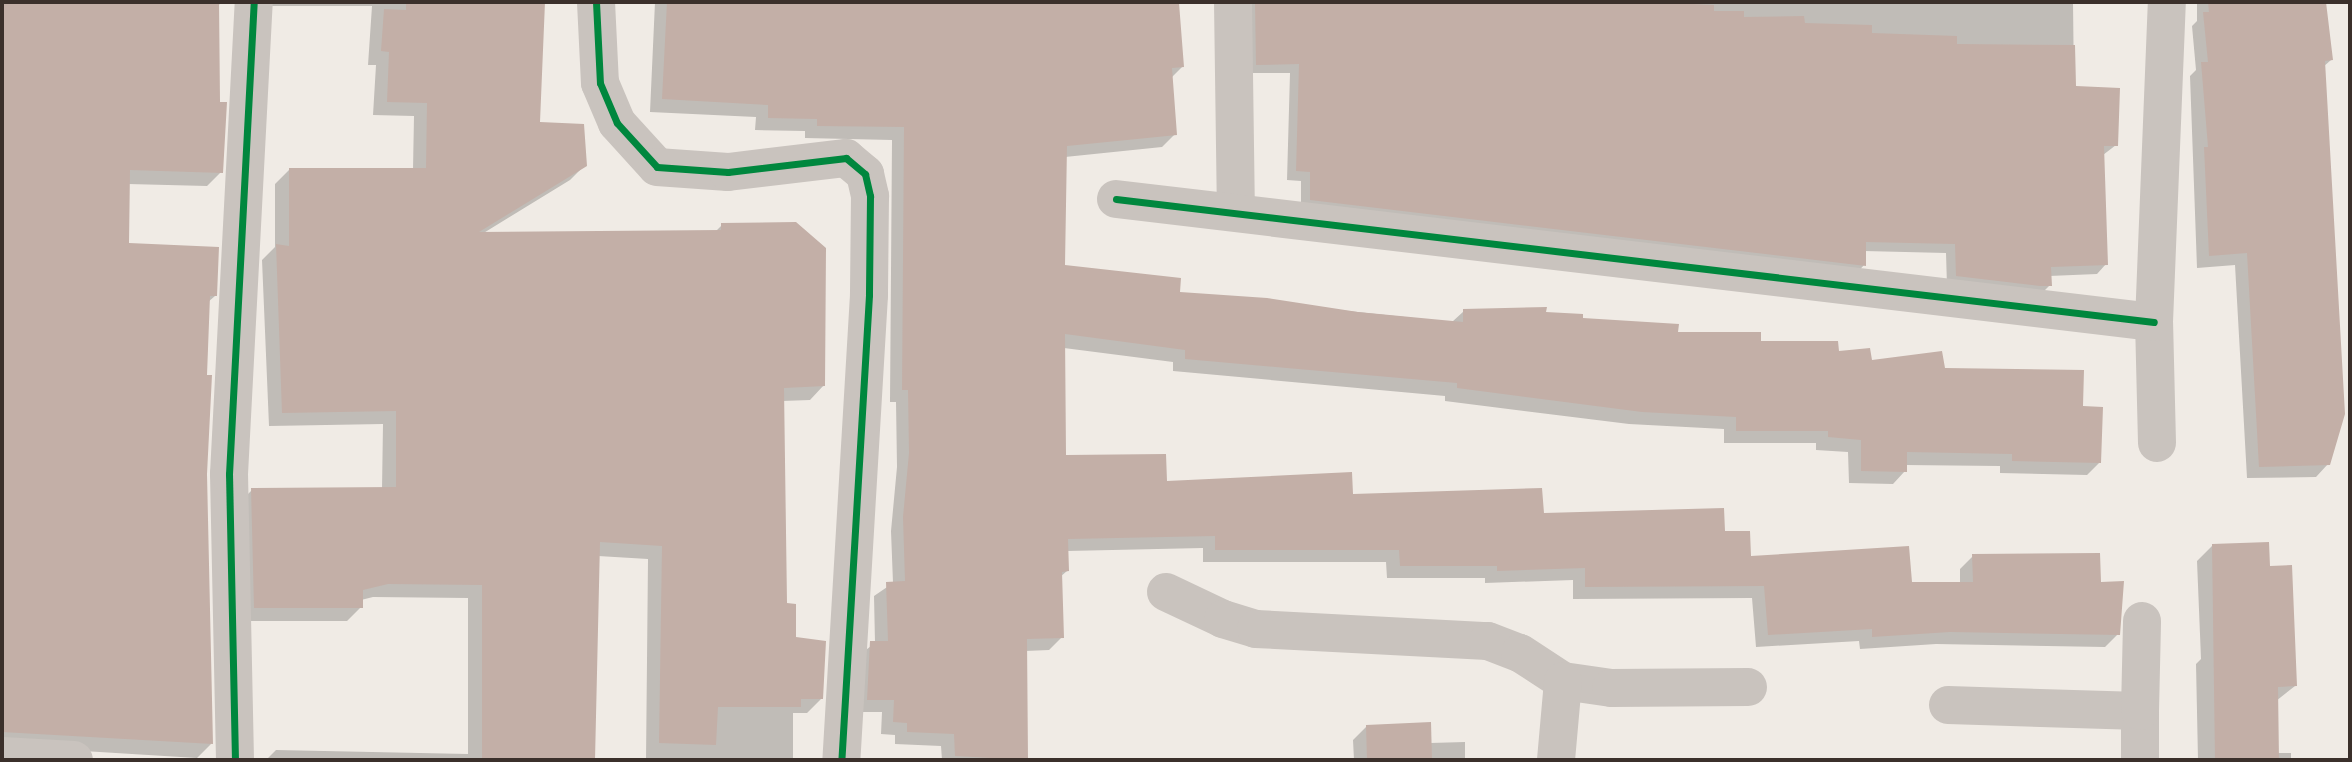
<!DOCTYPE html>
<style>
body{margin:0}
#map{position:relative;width:2352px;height:762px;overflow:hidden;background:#f0ebe5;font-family:Arial,sans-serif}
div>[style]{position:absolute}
.shadow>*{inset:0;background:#0003}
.building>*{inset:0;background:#c3afa7}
.minor>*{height:38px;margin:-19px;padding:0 19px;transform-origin:19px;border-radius:19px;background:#c9c3be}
.cycleway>*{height:7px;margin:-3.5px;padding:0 3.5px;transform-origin:3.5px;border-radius:3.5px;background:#00873e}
span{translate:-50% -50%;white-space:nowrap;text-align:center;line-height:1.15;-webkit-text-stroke:5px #fbf5ee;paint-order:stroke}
.frame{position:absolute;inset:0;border:4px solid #3b302b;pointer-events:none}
</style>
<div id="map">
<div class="shadow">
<div style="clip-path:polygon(2px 2px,223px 2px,217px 6px,221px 172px,207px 186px,128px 184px,127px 244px,215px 296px,208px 302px,205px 474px,211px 744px,197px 758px,2px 746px,2px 421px,92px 418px,91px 372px,2px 373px)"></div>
<div style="clip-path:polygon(252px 2px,541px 2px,538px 123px,585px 165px,570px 180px,482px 234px,715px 232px,722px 225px,824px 385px,810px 400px,782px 401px,786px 605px,794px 639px,821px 699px,807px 713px,793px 713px,793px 760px,646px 760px,648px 559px,598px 556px,593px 759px,630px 760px,266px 760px,276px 750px,468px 754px,468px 598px,373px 597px,361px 600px,361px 607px,347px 621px,240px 621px,238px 504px,252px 490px,382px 489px,383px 424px,269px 426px,262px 260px,275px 247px,275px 184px,289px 170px,413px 169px,414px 116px,373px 115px,376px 65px,368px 65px,372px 6px,259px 6px)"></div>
<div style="clip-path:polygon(655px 2px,1177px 2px,1183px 66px,1171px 78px,1175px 134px,1162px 147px,1065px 157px,1063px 266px,1178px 293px,1452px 322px,1464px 311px,1545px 314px,1943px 370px,2081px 408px,2100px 462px,2087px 475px,2000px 473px,2000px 466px,1905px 465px,1905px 471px,1893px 484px,1849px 483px,1848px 452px,1816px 450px,1816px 443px,1724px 443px,1724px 429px,1629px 424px,1445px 401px,1445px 396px,1173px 371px,1173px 362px,1064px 348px,1065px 457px,1165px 483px,1351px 496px,1724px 533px,1749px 558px,1910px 583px,1960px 584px,1960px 569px,1973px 556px,2099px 583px,2118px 634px,2105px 647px,1936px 644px,1860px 649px,1859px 641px,1756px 647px,1752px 598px,1573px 599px,1573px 580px,1485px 583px,1485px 578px,1387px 578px,1386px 562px,1203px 562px,1203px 548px,1067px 551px,1067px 571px,1060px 577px,1062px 637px,1049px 650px,1025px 651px,1027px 760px,942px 760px,941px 746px,895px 744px,895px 735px,881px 734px,882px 712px,855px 712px,858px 656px,875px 643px,874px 596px,893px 583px,891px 531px,897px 467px,896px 402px,890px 402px,892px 140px,805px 138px,805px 131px,755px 130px,756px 117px,650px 112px)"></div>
<div style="clip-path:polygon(1244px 2px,2073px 2px,2074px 87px,2116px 145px,2103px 155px,2106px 264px,2097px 274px,2049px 276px,2050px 285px,2040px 295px,1947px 286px,1946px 253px,1864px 251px,1864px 265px,1855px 275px,1301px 209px,1301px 181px,1287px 180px,1290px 73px,1247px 73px)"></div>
<div style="clip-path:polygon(2197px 2px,2324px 2px,2331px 60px,2323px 67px,2328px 464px,2316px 477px,2247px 478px,2235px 265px,2197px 268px,2190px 76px,2196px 70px,2192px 26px,2197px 21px)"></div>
<div style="clip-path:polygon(2212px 546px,2268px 568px,2295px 686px,2276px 701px,2277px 753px,2291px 753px,2291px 760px,2198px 760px,2196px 664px,2201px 659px,2197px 561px)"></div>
<div style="clip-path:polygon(1367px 726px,1430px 743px,1465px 742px,1465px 760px,1354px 760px,1353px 740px)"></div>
</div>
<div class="building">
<div style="clip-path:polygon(2px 2px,219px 2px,220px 102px,227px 102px,223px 173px,130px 170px,129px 243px,219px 247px,217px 296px,210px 296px,207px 375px,212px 375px,207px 474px,213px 744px,2px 732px)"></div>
<div style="clip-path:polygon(406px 2px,545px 2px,540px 122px,584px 124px,587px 166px,479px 232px,721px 230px,721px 223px,796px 222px,826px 248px,825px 386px,784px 388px,787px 603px,796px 604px,796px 637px,826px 641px,823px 699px,801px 699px,801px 707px,718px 707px,716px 745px,659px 743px,662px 546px,600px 542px,595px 760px,482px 760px,482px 585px,388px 584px,363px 590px,363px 608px,254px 608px,251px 488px,396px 487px,396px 411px,282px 413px,276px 244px,289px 246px,289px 168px,426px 168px,427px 103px,387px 102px,389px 52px,381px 51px,384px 9px,406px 10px)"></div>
<div style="clip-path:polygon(667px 2px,1179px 3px,1184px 67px,1172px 68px,1177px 135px,1067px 146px,1065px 265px,1181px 278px,1180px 292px,1267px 298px,1358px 312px,1463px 322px,1463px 309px,1547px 307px,1546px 312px,1583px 314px,1583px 318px,1679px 324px,1678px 332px,1761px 332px,1761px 341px,1838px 341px,1839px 351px,1870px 348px,1872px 360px,1942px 351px,1945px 368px,2084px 370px,2083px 406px,2103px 407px,2101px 463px,2012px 461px,2012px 454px,1907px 452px,1907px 472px,1861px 471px,1861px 440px,1828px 437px,1828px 431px,1736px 431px,1736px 417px,1642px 412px,1457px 388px,1457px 383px,1185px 359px,1185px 350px,1065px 334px,1066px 455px,1166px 454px,1167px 481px,1352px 472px,1353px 494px,1542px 488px,1544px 513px,1724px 508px,1725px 531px,1750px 531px,1751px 556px,1909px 546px,1912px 582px,1973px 582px,1972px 554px,2100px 553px,2101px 582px,2124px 581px,2120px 635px,1950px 632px,1872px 637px,1872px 629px,1768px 635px,1764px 586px,1585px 587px,1585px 568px,1497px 571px,1497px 566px,1400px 566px,1399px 550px,1215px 550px,1215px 536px,1068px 539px,1069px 571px,1062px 572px,1064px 638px,1027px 639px,1028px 760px,955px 756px,954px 734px,907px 732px,907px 723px,893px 722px,894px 700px,867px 700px,870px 641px,888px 641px,886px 582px,905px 581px,903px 517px,909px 453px,908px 390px,902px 390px,904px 127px,817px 126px,817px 119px,768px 118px,768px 105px,662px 99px)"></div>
<div style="clip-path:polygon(1255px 2px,1672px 3px,1714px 5px,1714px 11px,1744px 11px,1744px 17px,1804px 16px,1805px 23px,1872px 25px,1872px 33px,1957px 36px,1957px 44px,2075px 45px,2076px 86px,2120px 88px,2118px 146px,2104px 146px,2108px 265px,2051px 267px,2052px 286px,2040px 286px,1956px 276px,1955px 244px,1866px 242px,1866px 266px,1310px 200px,1310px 172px,1296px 171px,1299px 64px,1256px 65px)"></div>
<div style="clip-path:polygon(2208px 2px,2326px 2px,2333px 60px,2325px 61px,2345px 414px,2330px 465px,2259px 467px,2247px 253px,2209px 256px,2204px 147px,2208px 147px,2201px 62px,2208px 62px,2203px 12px,2209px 12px)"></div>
<div style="clip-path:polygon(2269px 542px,2270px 566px,2292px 565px,2297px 686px,2278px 687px,2279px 760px,2215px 760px,2212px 544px)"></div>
<div style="clip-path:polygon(1431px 722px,1432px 760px,1367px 760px,1366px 725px)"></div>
</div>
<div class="minor">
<div style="left:596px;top:2px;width:81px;rotate:87.2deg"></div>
<div style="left:600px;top:83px;width:43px;rotate:67deg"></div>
<div style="left:617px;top:123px;width:59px;rotate:47.7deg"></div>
<div style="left:657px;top:167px;width:71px;rotate:4deg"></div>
<div style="left:728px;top:172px;width:119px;rotate:-6.8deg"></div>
<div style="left:846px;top:158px;width:25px;rotate:40deg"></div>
<div style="left:865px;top:174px;width:23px;rotate:77deg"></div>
<div style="left:870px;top:196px;width:99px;rotate:90.6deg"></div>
<div style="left:869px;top:295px;width:466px;rotate:93.4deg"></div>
<div style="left:1233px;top:2px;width:210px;rotate:89.2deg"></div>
<div style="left:1116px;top:199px;width:1045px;rotate:6.76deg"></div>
<div style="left:2157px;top:443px;width:121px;rotate:-91.4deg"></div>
<div style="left:2154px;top:322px;width:320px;rotate:-87.7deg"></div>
<div style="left:1166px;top:592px;width:63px;rotate:25.3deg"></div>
<div style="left:1223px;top:619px;width:34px;rotate:17deg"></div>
<div style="left:1256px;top:629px;width:232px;rotate:3deg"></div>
<div style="left:1488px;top:641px;width:34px;rotate:21deg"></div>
<div style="left:1520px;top:653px;width:51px;rotate:33.1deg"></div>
<div style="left:1563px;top:681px;width:49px;rotate:8.3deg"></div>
<div style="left:1611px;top:688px;width:137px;rotate:-0.4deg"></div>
<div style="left:1948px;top:705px;width:192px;rotate:1.8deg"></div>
<div style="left:2140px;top:711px;width:49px;rotate:90deg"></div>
<div style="left:2140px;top:711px;width:90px;rotate:-88.7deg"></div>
<div style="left:2px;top:756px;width:72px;rotate:3.2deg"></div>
<div style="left:235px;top:760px;width:286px;rotate:-91.2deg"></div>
<div style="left:229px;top:474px;width:473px;rotate:-87deg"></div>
<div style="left:1556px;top:760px;width:79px;rotate:-84.9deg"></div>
</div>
<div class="cycleway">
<div style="left:596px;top:2px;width:81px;rotate:87.2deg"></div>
<div style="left:600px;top:83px;width:43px;rotate:67deg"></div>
<div style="left:617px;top:123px;width:59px;rotate:47.7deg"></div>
<div style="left:657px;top:167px;width:71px;rotate:4deg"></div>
<div style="left:728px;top:172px;width:119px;rotate:-6.8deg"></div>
<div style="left:846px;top:158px;width:25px;rotate:40deg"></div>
<div style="left:865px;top:174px;width:23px;rotate:77deg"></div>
<div style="left:870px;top:196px;width:99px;rotate:90.6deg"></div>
<div style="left:869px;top:295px;width:466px;rotate:93.4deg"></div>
<div style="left:1116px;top:199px;width:1045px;rotate:6.76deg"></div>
<div style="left:235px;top:760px;width:286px;rotate:-91.2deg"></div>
<div style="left:229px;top:474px;width:473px;rotate:-87deg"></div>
</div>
<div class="frame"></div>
</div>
